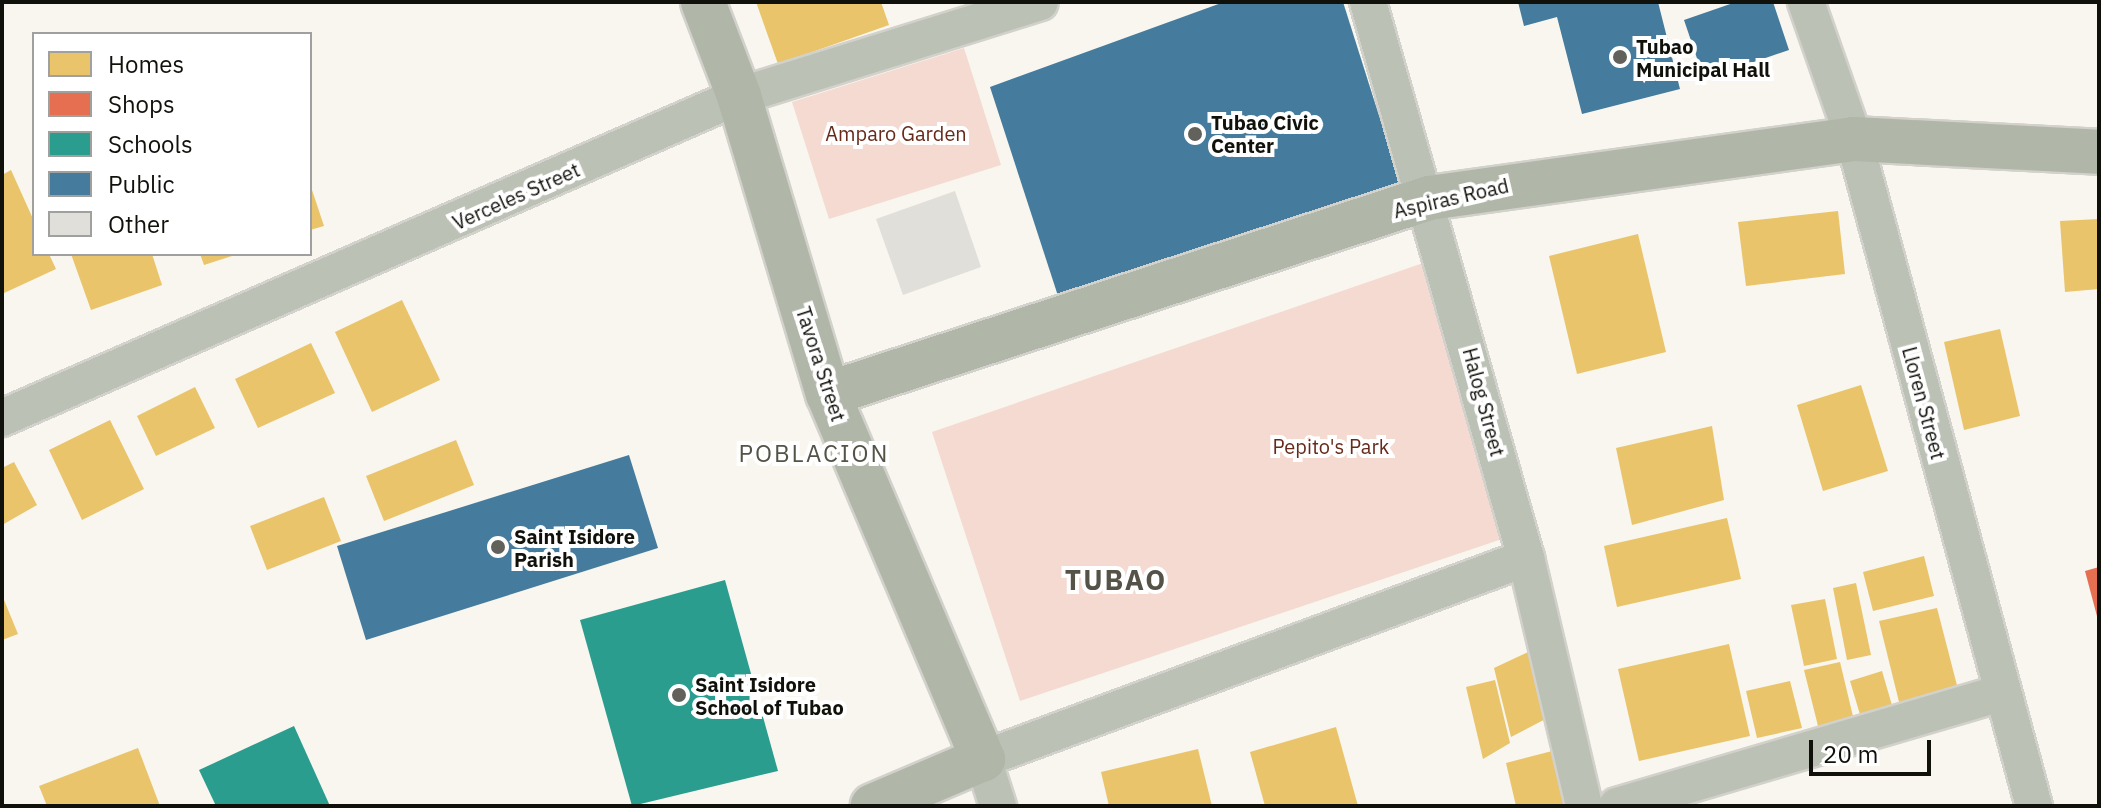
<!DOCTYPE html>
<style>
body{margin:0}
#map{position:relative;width:2101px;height:808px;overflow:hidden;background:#f8f6ee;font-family:"IBM Plex Sans",sans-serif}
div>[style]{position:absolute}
.green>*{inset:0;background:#f4dad0}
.homes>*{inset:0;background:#e9c46a}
.shops>*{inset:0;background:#e76f51}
.schools>*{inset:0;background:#2a9d8f}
.public>*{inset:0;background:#457b9d}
.building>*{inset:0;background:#e1dfd9}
.roads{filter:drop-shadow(2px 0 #d2d1cb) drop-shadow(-2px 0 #d2d1cb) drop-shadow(0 2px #d2d1cb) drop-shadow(0 -2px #d2d1cb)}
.street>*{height:36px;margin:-18px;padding:0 18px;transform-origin:18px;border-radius:18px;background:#bcc1b5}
.secondary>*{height:44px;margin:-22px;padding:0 22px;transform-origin:22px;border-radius:22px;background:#b0b6a8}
.dots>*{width:22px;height:22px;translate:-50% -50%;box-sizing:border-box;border:4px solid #fff;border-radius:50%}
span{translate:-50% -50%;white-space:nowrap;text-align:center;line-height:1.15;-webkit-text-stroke:8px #fff;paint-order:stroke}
.poi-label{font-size:20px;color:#11110c;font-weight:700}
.left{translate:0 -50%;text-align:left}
.park-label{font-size:20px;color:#672a1a}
.street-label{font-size:20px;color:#11110c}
.quarter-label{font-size:24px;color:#555348;letter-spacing:2px}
.district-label{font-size:28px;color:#555348;font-weight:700;letter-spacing:2px}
.frame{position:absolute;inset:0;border:4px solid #11110c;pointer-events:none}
.legend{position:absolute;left:32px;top:32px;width:280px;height:224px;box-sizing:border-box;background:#fff;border:2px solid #a0a09e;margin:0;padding:10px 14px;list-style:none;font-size:24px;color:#11110c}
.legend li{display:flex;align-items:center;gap:16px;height:40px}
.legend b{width:40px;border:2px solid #a0a09e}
.scale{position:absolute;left:1809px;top:740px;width:122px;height:36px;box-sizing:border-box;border:4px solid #11110c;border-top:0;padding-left:10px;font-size:24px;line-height:28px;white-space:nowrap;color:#11110c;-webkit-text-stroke:6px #fff;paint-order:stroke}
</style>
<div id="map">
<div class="green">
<div style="clip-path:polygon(964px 48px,1001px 165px,829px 219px,792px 102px)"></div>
<div style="clip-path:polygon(1429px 261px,1514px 535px,1020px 701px,932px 432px)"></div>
</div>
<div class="homes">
<div style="clip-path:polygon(756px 2px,881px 2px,889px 25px,778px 64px)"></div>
<div style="clip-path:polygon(11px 170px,34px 221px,34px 254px,49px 254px,56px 269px,2px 294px,2px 175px)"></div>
<div style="clip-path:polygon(310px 184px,324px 226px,310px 230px)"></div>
<div style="clip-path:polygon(1838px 211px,1845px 274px,1746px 286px,1738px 222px)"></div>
<div style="clip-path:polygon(2099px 219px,2099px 289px,2065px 292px,2060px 221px)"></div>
<div style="clip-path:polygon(1638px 234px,1666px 352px,1577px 374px,1549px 256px)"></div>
<div style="clip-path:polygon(71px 254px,152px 254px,162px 285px,91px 310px)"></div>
<div style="clip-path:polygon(200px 254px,235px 254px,235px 255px,204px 265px)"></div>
<div style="clip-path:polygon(402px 300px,440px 380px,372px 412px,335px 332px)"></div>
<div style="clip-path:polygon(2000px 329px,2020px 416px,1964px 430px,1944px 342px)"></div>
<div style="clip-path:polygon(311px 343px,335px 393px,258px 428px,235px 379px)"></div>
<div style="clip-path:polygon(1861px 385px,1888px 471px,1823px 491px,1797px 405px)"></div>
<div style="clip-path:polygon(195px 387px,215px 428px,156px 456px,137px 416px)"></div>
<div style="clip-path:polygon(110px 420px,144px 489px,82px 520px,49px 450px)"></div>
<div style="clip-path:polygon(1712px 426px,1724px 500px,1632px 525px,1616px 448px)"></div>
<div style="clip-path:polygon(456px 440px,474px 485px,384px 521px,366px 476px)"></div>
<div style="clip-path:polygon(14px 462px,37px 505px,2px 525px,2px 468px)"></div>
<div style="clip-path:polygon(324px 497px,341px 541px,267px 570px,250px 526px)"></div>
<div style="clip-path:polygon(1727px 518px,1741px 579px,1617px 607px,1604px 546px)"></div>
<div style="clip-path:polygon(1924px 556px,1934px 596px,1873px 611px,1863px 572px)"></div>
<div style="clip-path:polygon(1856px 583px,1871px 655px,1847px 660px,1833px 588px)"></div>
<div style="clip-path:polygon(2px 595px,18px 634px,2px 640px)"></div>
<div style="clip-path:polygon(1825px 599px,1837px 659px,1804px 666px,1791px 605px)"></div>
<div style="clip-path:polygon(1937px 608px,1960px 697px,1901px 710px,1879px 621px)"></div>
<div style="clip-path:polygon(1729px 644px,1750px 736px,1639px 761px,1618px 669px)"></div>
<div style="clip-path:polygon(1537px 648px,1555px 714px,1511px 737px,1494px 668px)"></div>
<div style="clip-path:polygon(1840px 662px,1856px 729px,1821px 738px,1804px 670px)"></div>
<div style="clip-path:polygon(1882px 671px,1896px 719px,1864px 728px,1850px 681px)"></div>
<div style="clip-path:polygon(1495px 680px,1510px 743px,1483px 759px,1466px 687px)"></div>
<div style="clip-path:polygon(1790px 681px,1802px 728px,1757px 738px,1746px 691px)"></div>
<div style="clip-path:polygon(1336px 727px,1358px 806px,1265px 806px,1250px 752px)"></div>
<div style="clip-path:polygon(138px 748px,160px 806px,47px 806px,39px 786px)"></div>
<div style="clip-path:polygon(1198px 749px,1212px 806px,1109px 806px,1101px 772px)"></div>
<div style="clip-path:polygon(1560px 749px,1574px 806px,1516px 806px,1506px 763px)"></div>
</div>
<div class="shops">
<div style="clip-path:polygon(2099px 567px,2099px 620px,2098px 620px,2085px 571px)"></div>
</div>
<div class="schools">
<div style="clip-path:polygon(725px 580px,778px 771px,632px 806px,580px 620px)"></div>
<div style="clip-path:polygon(294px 726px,330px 806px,216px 806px,199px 770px)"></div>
</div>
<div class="public">
<div style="clip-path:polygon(1224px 2px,1343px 2px,1400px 182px,1059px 299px,990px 87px)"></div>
<div style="clip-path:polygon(1518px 2px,1658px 2px,1680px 89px,1582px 114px,1557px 17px,1524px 26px)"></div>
<div style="clip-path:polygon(1736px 2px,1773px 2px,1789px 50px,1704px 79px,1684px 20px)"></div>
<div style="clip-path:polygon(629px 455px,658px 548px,366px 640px,337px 546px)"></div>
</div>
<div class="building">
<div style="clip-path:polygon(955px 191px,981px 267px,903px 295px,876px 219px)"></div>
</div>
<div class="roads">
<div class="street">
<div style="left:1368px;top:2px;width:578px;rotate:74.14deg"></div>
<div style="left:1526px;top:558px;width:255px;rotate:76.8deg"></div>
<div style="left:1806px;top:2px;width:145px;rotate:70.7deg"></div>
<div style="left:1854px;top:139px;width:691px;rotate:74.9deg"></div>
<div style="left:2px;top:418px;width:804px;rotate:-23.6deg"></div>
<div style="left:739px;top:96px;width:315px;rotate:-17.3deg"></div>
<div style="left:998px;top:806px;width:49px;rotate:-107.7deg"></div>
<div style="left:983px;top:759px;width:579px;rotate:-20.31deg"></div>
<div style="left:1617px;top:806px;width:400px;rotate:-16.4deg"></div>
</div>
<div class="secondary">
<div style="left:703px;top:2px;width:101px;rotate:69deg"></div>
<div style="left:739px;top:96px;width:311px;rotate:73.4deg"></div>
<div style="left:828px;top:394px;width:397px;rotate:67deg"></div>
<div style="left:983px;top:759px;width:120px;rotate:156.9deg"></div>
<div style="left:828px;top:394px;width:632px;rotate:-18.06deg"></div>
<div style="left:1429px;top:198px;width:429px;rotate:-7.9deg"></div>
<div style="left:1854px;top:139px;width:245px;rotate:3deg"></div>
</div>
</div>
<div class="dots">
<div style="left:1620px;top:57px;background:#62615b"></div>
<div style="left:1195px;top:134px;background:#62615b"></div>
<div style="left:498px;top:547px;background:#62615b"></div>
<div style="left:679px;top:695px;background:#62615b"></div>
</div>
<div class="poi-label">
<span class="left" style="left:1636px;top:58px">Tubao<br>Municipal Hall</span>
<span class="left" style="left:1211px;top:134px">Tubao Civic<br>Center</span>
<span class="left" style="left:514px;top:548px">Saint Isidore<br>Parish</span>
<span class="left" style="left:695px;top:696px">Saint Isidore<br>School of Tubao</span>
</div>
<div class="park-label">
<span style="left:896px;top:133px">Amparo Garden</span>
<span style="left:1331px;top:446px">Pepito's Park</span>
</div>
<div class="street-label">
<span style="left:516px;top:196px;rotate:-24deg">Verceles Street</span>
<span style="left:1451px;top:198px;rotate:-13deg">Aspiras Road</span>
<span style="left:821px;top:364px;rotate:72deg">Tavora Street</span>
<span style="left:1484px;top:402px;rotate:75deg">Halog Street</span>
<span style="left:1924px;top:403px;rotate:75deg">Lloren Street</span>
</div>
<div class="quarter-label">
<span style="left:814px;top:454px">POBLACION</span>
</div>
<div class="district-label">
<span style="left:1116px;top:580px">TUBAO</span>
</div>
<div class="frame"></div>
<ul class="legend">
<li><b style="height:22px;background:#e9c46a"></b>Homes</li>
<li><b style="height:22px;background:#e76f51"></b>Shops</li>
<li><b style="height:22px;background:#2a9d8f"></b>Schools</li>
<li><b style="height:22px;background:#457b9d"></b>Public</li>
<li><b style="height:22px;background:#e1dfd9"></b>Other</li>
</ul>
<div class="scale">20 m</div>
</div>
